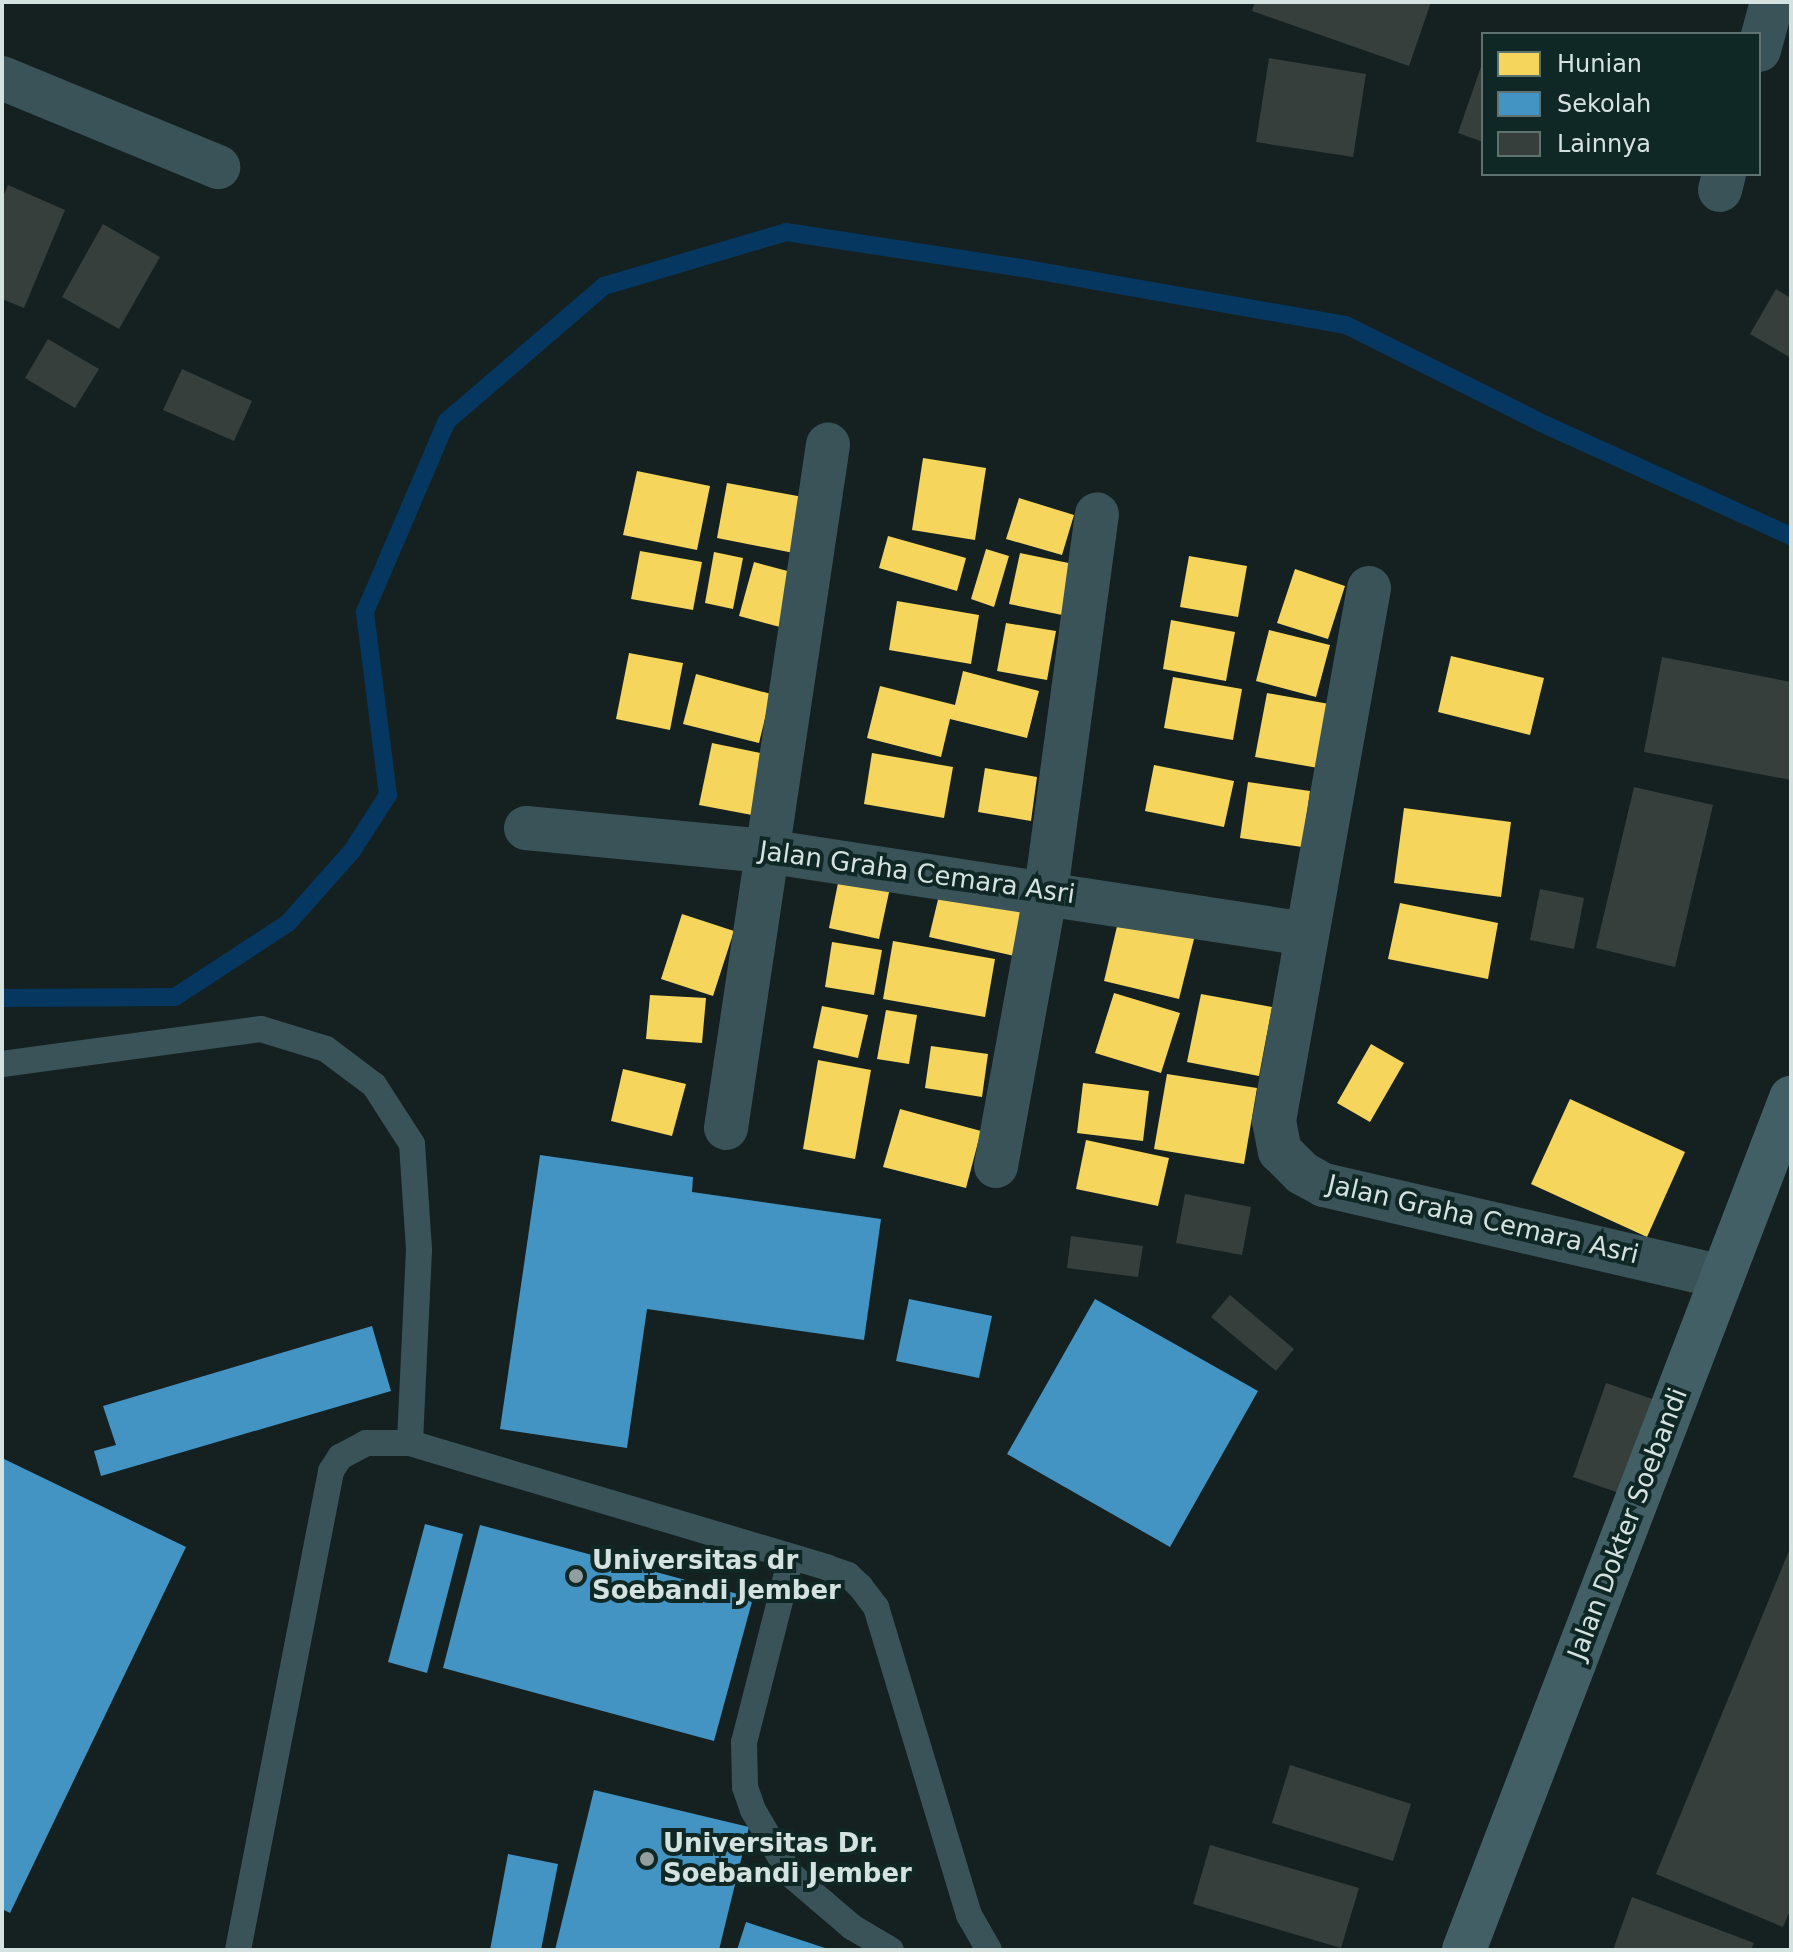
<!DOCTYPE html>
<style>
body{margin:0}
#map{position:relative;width:1793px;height:1952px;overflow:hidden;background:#152120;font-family:"DejaVu Sans",sans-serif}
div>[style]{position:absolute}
.homes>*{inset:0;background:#f6d55c}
.schools>*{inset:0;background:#4393c3}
.stream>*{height:18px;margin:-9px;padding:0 9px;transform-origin:9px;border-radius:9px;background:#053761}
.building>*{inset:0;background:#363f3c}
.lane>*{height:26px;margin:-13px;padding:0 13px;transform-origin:13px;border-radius:13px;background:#3a5359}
.street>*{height:44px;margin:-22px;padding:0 22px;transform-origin:22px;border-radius:22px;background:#3a5359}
.secondary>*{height:44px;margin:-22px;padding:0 22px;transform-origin:22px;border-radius:22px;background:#435f66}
.dots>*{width:22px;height:22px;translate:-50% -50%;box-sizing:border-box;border:4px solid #0f2725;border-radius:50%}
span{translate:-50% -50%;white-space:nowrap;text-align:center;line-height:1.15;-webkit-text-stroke:8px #0f2725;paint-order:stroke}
.street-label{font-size:26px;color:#d4e2e0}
.poi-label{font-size:26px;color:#d4e2e0;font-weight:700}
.left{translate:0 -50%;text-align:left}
.frame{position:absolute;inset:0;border:4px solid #d4e2e0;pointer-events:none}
.legend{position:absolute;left:1481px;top:32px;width:280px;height:144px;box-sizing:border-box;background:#0f2725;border:2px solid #5e7270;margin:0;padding:10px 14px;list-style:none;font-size:24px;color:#d4e2e0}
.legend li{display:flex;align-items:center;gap:16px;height:40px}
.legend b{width:40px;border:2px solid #5e7270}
</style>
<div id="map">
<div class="homes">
<div style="clip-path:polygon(923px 458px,986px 468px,975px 540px,912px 530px)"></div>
<div style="clip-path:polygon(637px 471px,710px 486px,697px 550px,623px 535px)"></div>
<div style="clip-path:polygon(727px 483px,814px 499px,804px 555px,717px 538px)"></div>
<div style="clip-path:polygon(1019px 498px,1074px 515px,1062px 555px,1006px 539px)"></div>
<div style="clip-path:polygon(888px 536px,966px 558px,957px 591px,879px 568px)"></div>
<div style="clip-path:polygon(986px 549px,1009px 556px,994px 607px,971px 599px)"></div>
<div style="clip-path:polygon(640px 551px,702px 562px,693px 610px,631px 599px)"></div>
<div style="clip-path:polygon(714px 552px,743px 558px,733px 609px,705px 603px)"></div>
<div style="clip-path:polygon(1020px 553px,1083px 566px,1072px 617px,1009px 604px)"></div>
<div style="clip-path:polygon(1189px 556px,1247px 566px,1238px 617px,1180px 607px)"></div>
<div style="clip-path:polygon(754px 562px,795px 573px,780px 627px,739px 616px)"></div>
<div style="clip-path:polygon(1295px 569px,1345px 586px,1328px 639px,1277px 623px)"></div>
<div style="clip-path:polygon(897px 601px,979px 615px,971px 664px,889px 650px)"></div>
<div style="clip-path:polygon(1171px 620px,1235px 632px,1226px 681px,1163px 669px)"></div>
<div style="clip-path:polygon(1006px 623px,1056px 631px,1047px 680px,997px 671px)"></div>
<div style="clip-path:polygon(1269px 630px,1330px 645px,1316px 697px,1256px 681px)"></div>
<div style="clip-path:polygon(629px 653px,683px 663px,670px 730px,616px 719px)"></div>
<div style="clip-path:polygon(1451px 656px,1544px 678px,1530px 735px,1438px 712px)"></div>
<div style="clip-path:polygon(963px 671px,1039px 691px,1027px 738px,950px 719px,941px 757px,867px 738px,880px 686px,955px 705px)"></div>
<div style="clip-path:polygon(696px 674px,771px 694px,759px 743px,683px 724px)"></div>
<div style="clip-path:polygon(1173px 677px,1242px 689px,1233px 740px,1164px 728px)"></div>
<div style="clip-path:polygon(1267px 693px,1335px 705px,1324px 769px,1255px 757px)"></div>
<div style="clip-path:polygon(712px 743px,765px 754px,752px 815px,699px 805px)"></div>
<div style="clip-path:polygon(872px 753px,953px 767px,944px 818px,864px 804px)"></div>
<div style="clip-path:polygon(1154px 765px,1234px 781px,1224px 827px,1145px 811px)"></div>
<div style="clip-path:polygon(985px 768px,1037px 777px,1031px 821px,978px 812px)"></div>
<div style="clip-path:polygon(1248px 782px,1310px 791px,1302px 847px,1240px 838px)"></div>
<div style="clip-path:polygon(1404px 808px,1511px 822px,1501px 897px,1394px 883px)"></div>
<div style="clip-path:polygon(840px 873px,891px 883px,879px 939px,829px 928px)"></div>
<div style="clip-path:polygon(942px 883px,1036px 903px,1024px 958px,929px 937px)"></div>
<div style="clip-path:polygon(1400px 903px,1498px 923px,1488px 979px,1388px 959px)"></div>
<div style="clip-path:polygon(682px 914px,734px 931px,713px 996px,661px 979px)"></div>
<div style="clip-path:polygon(1119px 918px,1195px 935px,1179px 999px,1104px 981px)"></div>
<div style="clip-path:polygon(893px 941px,995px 959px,985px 1017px,883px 999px)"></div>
<div style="clip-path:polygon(832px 942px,882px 950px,874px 995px,825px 987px)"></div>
<div style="clip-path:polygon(1114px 993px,1180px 1013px,1161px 1073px,1095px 1053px)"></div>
<div style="clip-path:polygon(1201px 994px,1272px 1007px,1259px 1076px,1187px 1062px)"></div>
<div style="clip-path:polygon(650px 995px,706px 998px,702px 1043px,646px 1039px)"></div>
<div style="clip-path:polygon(822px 1006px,868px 1015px,858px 1058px,813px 1048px)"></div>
<div style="clip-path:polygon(886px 1010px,917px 1015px,909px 1064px,877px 1059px)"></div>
<div style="clip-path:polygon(1371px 1044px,1404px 1063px,1370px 1122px,1337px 1103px)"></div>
<div style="clip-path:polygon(931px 1046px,988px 1054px,982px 1097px,925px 1088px)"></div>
<div style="clip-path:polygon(818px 1060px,871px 1070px,855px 1159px,803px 1149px)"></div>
<div style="clip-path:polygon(623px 1069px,686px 1084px,672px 1136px,611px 1121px)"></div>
<div style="clip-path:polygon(1167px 1074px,1257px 1088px,1244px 1164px,1154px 1149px)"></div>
<div style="clip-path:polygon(1083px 1083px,1149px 1091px,1143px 1141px,1077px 1133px)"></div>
<div style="clip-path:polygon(1570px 1099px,1685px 1152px,1647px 1237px,1531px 1184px)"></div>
<div style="clip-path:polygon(900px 1109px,981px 1131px,966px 1188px,883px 1167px)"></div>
<div style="clip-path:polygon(1086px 1140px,1169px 1158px,1158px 1206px,1076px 1189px)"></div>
</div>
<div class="schools">
<div style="clip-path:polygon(540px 1155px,693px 1177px,692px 1192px,881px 1219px,864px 1340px,647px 1309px,627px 1448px,500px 1429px)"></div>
<div style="clip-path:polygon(909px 1299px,992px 1316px,979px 1378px,896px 1361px)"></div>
<div style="clip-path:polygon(1095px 1299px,1258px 1391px,1170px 1547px,1007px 1454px)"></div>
<div style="clip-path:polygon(372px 1326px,391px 1391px,101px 1476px,94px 1451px,116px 1445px,103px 1406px)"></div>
<div style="clip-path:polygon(2px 1458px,186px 1547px,10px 1913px,2px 1909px)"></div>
<div style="clip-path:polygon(425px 1524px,463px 1534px,427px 1673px,388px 1662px)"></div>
<div style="clip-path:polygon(480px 1525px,753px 1598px,714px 1741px,443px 1668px)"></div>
<div style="clip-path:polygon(594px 1790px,749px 1827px,719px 1950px,555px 1950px)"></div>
<div style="clip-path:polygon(508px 1854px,558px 1864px,541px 1950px,490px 1950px)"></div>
<div style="clip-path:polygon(746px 1922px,825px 1948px,824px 1950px,737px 1950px)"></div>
</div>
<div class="stream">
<div style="left:2px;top:998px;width:173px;rotate:-0.3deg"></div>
<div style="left:175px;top:997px;width:135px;rotate:-33.2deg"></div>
<div style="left:288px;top:923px;width:96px;rotate:-48.4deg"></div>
<div style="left:352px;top:851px;width:67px;rotate:-57.3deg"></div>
<div style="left:388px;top:795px;width:184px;rotate:-97.2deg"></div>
<div style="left:365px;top:612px;width:208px;rotate:-66.8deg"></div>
<div style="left:447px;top:421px;width:207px;rotate:-40.7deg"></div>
<div style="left:604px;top:286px;width:190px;rotate:-16.5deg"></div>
<div style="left:786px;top:232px;width:239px;rotate:8.7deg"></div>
<div style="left:1022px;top:268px;width:329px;rotate:10deg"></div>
<div style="left:1346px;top:325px;width:226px;rotate:26.6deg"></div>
<div style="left:1548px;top:426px;width:267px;rotate:24.4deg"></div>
</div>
<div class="building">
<div style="clip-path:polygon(1255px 2px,1431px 2px,1409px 66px,1252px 11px)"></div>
<div style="clip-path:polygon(1269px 58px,1366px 74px,1353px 157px,1256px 142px)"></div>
<div style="clip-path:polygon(1483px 61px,1483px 142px,1458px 133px)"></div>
<div style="clip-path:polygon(8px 185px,65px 210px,24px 308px,2px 299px,2px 199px)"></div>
<div style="clip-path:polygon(103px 224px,160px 257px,119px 329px,62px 297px)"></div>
<div style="clip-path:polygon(1776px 289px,1791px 298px,1791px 358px,1750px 334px)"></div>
<div style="clip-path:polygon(48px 339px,99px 369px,75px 408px,25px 378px)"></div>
<div style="clip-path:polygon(182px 369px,252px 401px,234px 441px,163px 410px)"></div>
<div style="clip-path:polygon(1662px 657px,1791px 682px,1791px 780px,1644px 752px)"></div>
<div style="clip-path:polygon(1634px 787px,1713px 805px,1675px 967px,1596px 948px)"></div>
<div style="clip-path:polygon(1540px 889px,1584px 898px,1574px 949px,1530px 940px)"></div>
<div style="clip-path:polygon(1185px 1194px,1251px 1207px,1242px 1255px,1176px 1243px)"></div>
<div style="clip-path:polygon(1071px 1236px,1143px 1246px,1138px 1277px,1067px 1268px)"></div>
<div style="clip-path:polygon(1230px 1295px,1294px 1349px,1276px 1371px,1211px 1317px)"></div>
<div style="clip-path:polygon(1606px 1383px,1661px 1402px,1628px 1496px,1573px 1477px)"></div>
<div style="clip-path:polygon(1791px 1546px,1791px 1908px,1783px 1927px,1656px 1874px)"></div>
<div style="clip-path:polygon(1290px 1765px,1411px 1804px,1393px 1861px,1272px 1823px)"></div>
<div style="clip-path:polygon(1210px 1845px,1359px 1888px,1341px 1948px,1193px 1904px)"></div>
<div style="clip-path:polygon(1632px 1897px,1754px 1943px,1751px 1950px,1613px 1950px)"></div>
</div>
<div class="lane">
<div style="left:2px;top:1064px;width:261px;rotate:-7.7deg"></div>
<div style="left:261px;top:1029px;width:68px;rotate:17.1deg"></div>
<div style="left:326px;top:1049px;width:60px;rotate:36.9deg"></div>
<div style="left:374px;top:1085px;width:70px;rotate:57.2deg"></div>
<div style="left:412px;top:1144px;width:106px;rotate:86.2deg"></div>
<div style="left:419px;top:1250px;width:193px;rotate:92.7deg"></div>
<div style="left:791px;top:1558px;width:190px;rotate:104.3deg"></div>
<div style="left:744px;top:1742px;width:45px;rotate:88.7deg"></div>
<div style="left:745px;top:1787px;width:24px;rotate:71deg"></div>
<div style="left:753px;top:1810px;width:74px;rotate:60deg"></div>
<div style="left:790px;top:1874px;width:82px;rotate:40.5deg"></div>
<div style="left:852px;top:1927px;width:45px;rotate:30.5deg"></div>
<div style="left:238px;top:1950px;width:488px;rotate:-79deg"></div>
<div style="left:331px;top:1471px;width:17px;rotate:-57deg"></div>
<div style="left:340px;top:1457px;width:30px;rotate:-28deg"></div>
<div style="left:366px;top:1443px;width:44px"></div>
<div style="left:410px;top:1443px;width:436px;rotate:16.6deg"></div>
<div style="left:828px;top:1568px;width:21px;rotate:19deg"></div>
<div style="left:848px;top:1575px;width:16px;rotate:43deg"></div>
<div style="left:860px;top:1586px;width:26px;rotate:53deg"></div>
<div style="left:876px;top:1607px;width:322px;rotate:73.2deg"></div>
<div style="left:969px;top:1915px;width:40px;rotate:60.3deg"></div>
</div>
<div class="street">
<div style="left:1759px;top:50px;width:50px;rotate:-74.8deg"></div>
<div style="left:2px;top:78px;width:234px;rotate:22.4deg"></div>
<div style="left:1720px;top:190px;width:16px;rotate:-76deg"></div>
<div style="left:1369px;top:588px;width:541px;rotate:100.11deg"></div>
<div style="left:1274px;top:1121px;width:31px;rotate:79deg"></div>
<div style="left:1280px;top:1151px;width:31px;rotate:45deg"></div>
<div style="left:1302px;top:1173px;width:25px;rotate:29deg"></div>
<div style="left:1324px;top:1185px;width:409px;rotate:13deg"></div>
<div style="left:526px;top:828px;width:241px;rotate:5.5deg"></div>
<div style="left:766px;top:851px;width:546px;rotate:8.74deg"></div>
<div style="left:726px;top:1128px;width:691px;rotate:-81.51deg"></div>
<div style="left:996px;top:1166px;width:280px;rotate:-79.7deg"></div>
<div style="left:1046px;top:891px;width:380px;rotate:-82.3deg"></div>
</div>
<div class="secondary">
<div style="left:1464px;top:1950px;width:913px;rotate:-69deg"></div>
</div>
<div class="dots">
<div style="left:576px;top:1576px;background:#919e9d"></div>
<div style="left:647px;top:1859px;background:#919e9d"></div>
</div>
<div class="street-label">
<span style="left:917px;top:873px;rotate:8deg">Jalan Graha Cemara Asri</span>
<span style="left:1483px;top:1220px;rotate:13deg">Jalan Graha Cemara Asri</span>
<span style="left:1628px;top:1524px;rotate:-69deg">Jalan Dokter Soebandi</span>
</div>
<div class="poi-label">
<span class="left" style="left:592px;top:1576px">Universitas dr<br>Soebandi Jember</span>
<span class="left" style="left:663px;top:1859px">Universitas Dr.<br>Soebandi Jember</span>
</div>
<div class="frame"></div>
<ul class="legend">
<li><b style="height:22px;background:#f6d55c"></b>Hunian</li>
<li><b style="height:22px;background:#4393c3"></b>Sekolah</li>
<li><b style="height:22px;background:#363f3c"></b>Lainnya</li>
</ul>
</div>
